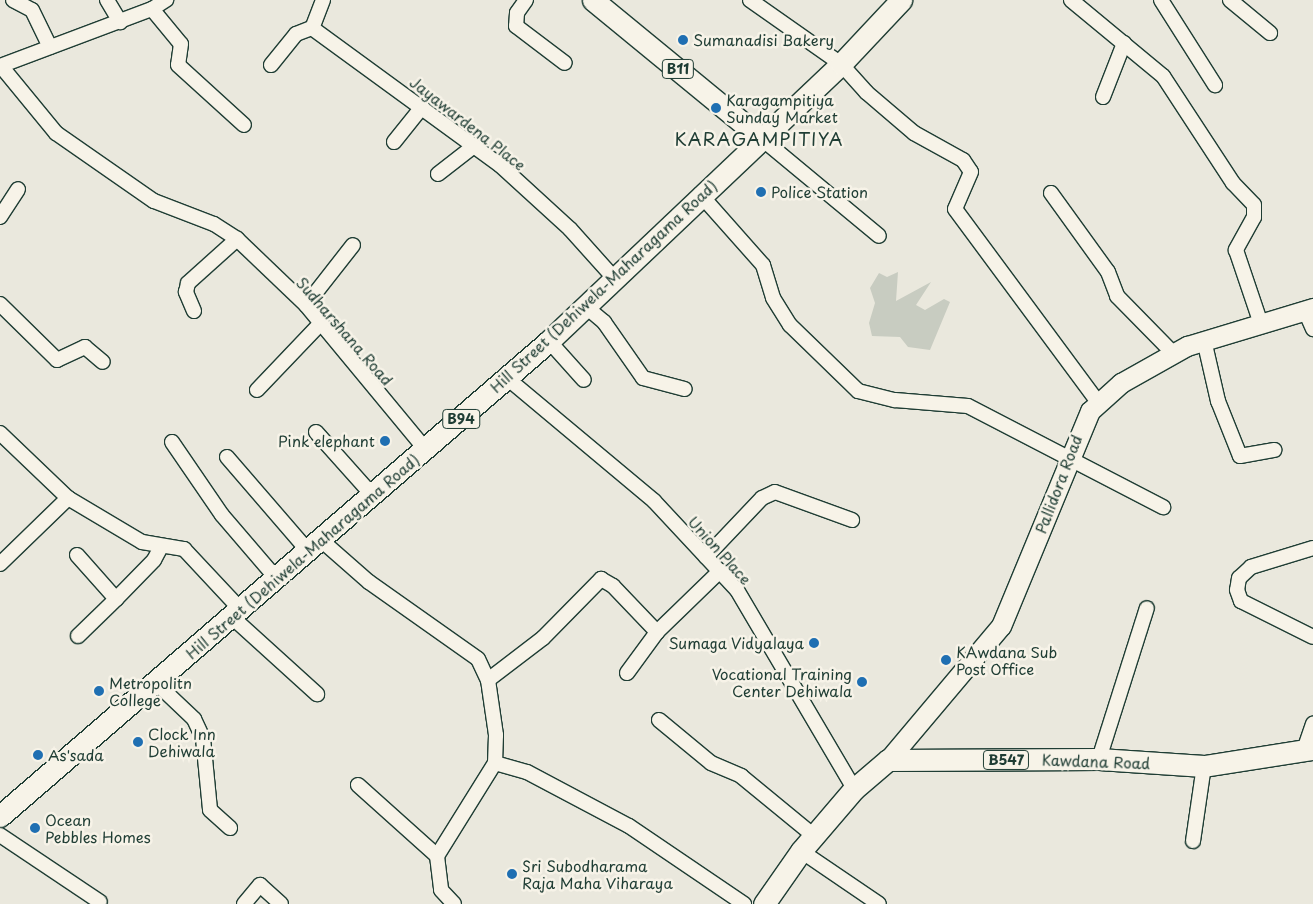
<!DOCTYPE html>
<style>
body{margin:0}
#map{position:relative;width:1313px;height:904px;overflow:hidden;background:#eae8dd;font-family:"Playpen Sans",sans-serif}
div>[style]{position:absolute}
.green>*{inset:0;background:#c8ccc1}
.roads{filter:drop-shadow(1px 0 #1f3d34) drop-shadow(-1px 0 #1f3d34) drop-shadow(0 1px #1f3d34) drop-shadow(0 -1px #1f3d34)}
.street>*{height:14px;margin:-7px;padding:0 7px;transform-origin:7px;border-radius:7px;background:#f7f3e8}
.secondary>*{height:19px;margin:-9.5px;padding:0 9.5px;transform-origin:9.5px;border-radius:9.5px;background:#f7f3e8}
.primary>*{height:21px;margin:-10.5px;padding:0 10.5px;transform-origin:10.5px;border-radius:10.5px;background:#f7f3e8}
.dots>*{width:14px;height:14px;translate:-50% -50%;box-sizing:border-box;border:2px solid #f7f3e8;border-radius:50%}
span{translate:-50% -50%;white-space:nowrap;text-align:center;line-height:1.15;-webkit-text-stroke:5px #f7f3e8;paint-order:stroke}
.shield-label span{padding:1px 4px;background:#f7f3e8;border:1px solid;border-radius:4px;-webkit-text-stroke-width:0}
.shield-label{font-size:14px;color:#1f3d34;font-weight:700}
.poi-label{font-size:15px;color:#1f3d34}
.left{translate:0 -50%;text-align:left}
.right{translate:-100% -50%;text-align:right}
.street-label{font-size:15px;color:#1f3d34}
.quarter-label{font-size:18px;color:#1f3d34;letter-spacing:1px}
</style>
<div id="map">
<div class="green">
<div style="clip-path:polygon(898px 272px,896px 301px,931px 282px,916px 305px,925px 310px,944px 299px,950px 302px,930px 350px,908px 347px,900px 337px,872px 336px,869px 323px,875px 303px,870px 288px,879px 273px,887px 277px)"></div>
</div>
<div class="roads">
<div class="street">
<div style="left:13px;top:0;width:21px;rotate:28deg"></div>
<div style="left:32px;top:10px;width:41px;rotate:64.1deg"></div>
<div style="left:107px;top:0;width:26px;rotate:59deg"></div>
<div style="left:323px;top:0;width:30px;rotate:111deg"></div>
<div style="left:312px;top:28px;width:233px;rotate:36.1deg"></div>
<div style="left:500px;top:165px;width:95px;rotate:42.4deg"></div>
<div style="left:570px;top:229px;width:66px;rotate:48.1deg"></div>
<div style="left:526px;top:0;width:16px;rotate:125deg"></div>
<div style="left:517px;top:13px;width:13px;rotate:94deg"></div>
<div style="left:516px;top:26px;width:61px;rotate:37.1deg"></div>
<div style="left:750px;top:0;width:111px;rotate:35.1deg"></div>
<div style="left:841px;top:64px;width:38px;rotate:48deg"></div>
<div style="left:866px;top:92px;width:63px;rotate:40.5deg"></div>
<div style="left:914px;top:133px;width:56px;rotate:28.9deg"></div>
<div style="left:963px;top:160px;width:14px;rotate:56deg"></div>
<div style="left:971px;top:172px;width:40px;rotate:113.4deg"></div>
<div style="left:955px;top:209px;width:240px;rotate:53.5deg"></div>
<div style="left:1071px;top:0;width:119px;rotate:39.6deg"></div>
<div style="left:1163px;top:76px;width:128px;rotate:56.8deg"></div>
<div style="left:1233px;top:183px;width:30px;rotate:46deg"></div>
<div style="left:1254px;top:205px;width:12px;rotate:90deg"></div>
<div style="left:1254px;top:217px;width:38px;rotate:119deg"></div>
<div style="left:1236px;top:250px;width:78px;rotate:71.3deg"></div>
<div style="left:1161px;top:0;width:101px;rotate:57.6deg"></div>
<div style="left:1230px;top:0;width:52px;rotate:39.5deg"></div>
<div style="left:152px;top:9px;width:45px;rotate:50.4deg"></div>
<div style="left:181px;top:44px;width:21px;rotate:98deg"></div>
<div style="left:178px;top:65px;width:89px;rotate:42.3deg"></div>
<div style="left:271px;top:65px;width:40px;rotate:-51deg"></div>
<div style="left:296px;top:34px;width:17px;rotate:-21deg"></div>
<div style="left:0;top:66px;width:162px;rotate:-20.6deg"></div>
<div style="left:152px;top:9px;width:17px;rotate:-33deg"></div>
<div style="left:1px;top:66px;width:87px;rotate:50.6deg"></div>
<div style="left:56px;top:133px;width:119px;rotate:34.8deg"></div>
<div style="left:154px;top:201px;width:64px;rotate:21deg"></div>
<div style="left:214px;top:224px;width:27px;rotate:33deg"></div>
<div style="left:237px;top:239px;width:95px;rotate:43.7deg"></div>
<div style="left:306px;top:305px;width:187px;rotate:50.4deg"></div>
<div style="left:1103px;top:97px;width:58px;rotate:-68.7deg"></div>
<div style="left:761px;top:138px;width:153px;rotate:39.7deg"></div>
<div style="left:394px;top:142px;width:45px;rotate:-51.3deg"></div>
<div style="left:438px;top:174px;width:46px;rotate:-37.9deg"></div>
<div style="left:1051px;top:193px;width:97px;rotate:54.2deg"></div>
<div style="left:1108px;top:272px;width:26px;rotate:69deg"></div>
<div style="left:1117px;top:296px;width:80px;rotate:45.5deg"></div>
<div style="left:700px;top:194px;width:95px;rotate:48.4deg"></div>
<div style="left:763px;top:265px;width:34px;rotate:73deg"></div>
<div style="left:773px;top:298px;width:32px;rotate:58deg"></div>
<div style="left:790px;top:325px;width:95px;rotate:44.1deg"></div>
<div style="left:858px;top:391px;width:38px;rotate:14deg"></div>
<div style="left:895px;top:400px;width:73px;rotate:4.7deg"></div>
<div style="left:968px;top:406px;width:220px;rotate:27.4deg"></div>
<div style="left:0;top:217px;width:33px;rotate:-57deg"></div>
<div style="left:0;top:304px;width:80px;rotate:44.5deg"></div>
<div style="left:57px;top:360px;width:31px;rotate:-25deg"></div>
<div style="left:85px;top:347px;width:23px;rotate:40deg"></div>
<div style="left:306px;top:305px;width:76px;rotate:-51.9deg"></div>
<div style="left:585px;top:306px;width:25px;rotate:40deg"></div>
<div style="left:604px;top:322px;width:68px;rotate:55.1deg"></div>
<div style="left:643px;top:378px;width:43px;rotate:14.7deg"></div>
<div style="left:194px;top:311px;width:21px;rotate:-113deg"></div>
<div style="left:186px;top:292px;width:9px;rotate:-77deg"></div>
<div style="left:188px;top:283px;width:66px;rotate:-41.9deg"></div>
<div style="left:1305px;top:311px;width:20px;rotate:66deg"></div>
<div style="left:1204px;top:340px;width:63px;rotate:77.1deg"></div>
<div style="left:1218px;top:401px;width:59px;rotate:68.2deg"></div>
<div style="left:1240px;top:456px;width:35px;rotate:-10deg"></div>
<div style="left:549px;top:341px;width:52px;rotate:48.1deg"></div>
<div style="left:507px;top:378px;width:192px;rotate:39.9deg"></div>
<div style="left:654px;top:501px;width:122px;rotate:47deg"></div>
<div style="left:737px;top:590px;width:231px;rotate:59.5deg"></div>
<div style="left:257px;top:390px;width:91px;rotate:-46.3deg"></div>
<div style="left:316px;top:432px;width:87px;rotate:48.3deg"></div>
<div style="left:0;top:433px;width:94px;rotate:43.7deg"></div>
<div style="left:68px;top:498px;width:86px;rotate:30.7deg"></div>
<div style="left:142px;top:542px;width:43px;rotate:9.5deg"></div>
<div style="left:184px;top:549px;width:83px;rotate:46.9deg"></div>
<div style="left:172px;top:442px;width:88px;rotate:55.6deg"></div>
<div style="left:222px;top:515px;width:83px;rotate:49.4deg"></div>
<div style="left:227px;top:457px;width:124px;rotate:49.2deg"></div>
<div style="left:321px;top:540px;width:64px;rotate:41.2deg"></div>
<div style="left:369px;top:582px;width:133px;rotate:35.2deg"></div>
<div style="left:478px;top:659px;width:23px;rotate:65deg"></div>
<div style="left:488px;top:680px;width:56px;rotate:81.7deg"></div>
<div style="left:496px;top:735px;width:28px;rotate:92deg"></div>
<div style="left:495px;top:763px;width:33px;rotate:16deg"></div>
<div style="left:527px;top:772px;width:115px;rotate:27.9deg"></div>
<div style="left:629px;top:826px;width:139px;rotate:34.1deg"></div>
<div style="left:1313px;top:548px;width:65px;rotate:163deg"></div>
<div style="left:1251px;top:567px;width:16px;rotate:137deg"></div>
<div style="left:1239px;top:578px;width:12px;rotate:99deg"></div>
<div style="left:1237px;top:590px;width:12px;rotate:70deg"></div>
<div style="left:1241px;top:601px;width:80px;rotate:26.6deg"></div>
<div style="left:77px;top:555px;width:59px;rotate:48.4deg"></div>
<div style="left:116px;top:599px;width:54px;rotate:-45.7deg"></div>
<div style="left:154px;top:560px;width:15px;rotate:-62deg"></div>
<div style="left:706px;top:557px;width:81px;rotate:-46.5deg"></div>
<div style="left:762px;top:498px;width:14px;rotate:-25deg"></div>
<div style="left:775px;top:492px;width:82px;rotate:20deg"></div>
<div style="left:0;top:564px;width:95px;rotate:-44.1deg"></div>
<div style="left:232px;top:617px;width:115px;rotate:42.2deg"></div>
<div style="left:78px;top:636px;width:53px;rotate:-44.2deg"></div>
<div style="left:627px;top:673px;width:51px;rotate:-53.8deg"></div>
<div style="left:488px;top:680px;width:69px;rotate:-37.4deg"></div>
<div style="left:543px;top:638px;width:83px;rotate:-45.5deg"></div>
<div style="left:601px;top:579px;width:14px;rotate:30deg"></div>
<div style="left:613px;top:586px;width:64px;rotate:46.3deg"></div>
<div style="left:657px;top:632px;width:88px;rotate:-44.1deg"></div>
<div style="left:155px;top:682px;width:54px;rotate:43.5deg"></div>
<div style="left:194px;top:719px;width:21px;rotate:65deg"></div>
<div style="left:203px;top:738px;width:72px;rotate:84.4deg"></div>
<div style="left:210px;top:810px;width:27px;rotate:42deg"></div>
<div style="left:659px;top:720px;width:67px;rotate:39.6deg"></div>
<div style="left:711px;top:763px;width:33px;rotate:23deg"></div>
<div style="left:741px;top:776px;width:94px;rotate:39.4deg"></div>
<div style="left:1304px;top:750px;width:28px;rotate:-71deg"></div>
<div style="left:1099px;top:759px;width:158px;rotate:-72.4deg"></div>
<div style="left:358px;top:785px;width:106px;rotate:41.9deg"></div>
<div style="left:437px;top:856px;width:34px;rotate:83deg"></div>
<div style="left:441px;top:890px;width:19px;rotate:47deg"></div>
<div style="left:0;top:835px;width:120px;rotate:33.8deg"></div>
<div style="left:1193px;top:841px;width:76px;rotate:-81.7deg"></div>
<div style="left:801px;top:851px;width:94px;rotate:34.2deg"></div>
<div style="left:437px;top:856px;width:110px;rotate:-58.1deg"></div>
<div style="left:244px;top:904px;width:25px;rotate:-50deg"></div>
<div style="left:260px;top:885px;width:28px;rotate:42deg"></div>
</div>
<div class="secondary">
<div style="left:888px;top:760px;width:175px;rotate:-49.9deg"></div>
<div style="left:1001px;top:626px;width:233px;rotate:-67.5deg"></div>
<div style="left:1090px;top:411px;width:42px;rotate:-42.1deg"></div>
<div style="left:1121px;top:383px;width:76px;rotate:-29.3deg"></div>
<div style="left:1187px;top:346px;width:132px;rotate:-16.8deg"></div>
</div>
<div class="primary">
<div style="left:593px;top:0;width:217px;rotate:39.4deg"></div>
<div style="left:0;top:816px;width:726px;rotate:-40.87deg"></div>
<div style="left:549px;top:341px;width:402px;rotate:-43.5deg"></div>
<div style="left:841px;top:64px;width:88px;rotate:-46.8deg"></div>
<div style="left:764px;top:904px;width:65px;rotate:-55.1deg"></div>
<div style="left:801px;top:851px;width:82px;rotate:-49.5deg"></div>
<div style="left:854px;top:789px;width:45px;rotate:-40.5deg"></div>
<div style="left:888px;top:760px;width:211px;rotate:-0.3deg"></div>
<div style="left:1099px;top:759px;width:105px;rotate:3.8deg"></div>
<div style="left:1204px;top:766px;width:110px;rotate:-8.9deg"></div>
</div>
</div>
<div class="dots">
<div style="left:683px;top:40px;background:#1f6fb2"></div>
<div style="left:716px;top:108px;background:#1f6fb2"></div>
<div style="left:761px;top:192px;background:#1f6fb2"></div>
<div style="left:385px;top:441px;background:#1f6fb2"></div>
<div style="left:814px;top:643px;background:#1f6fb2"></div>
<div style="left:946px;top:660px;background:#1f6fb2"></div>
<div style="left:862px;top:682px;background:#1f6fb2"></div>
<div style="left:99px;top:691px;background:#1f6fb2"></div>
<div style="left:138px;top:742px;background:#1f6fb2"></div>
<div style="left:38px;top:755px;background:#1f6fb2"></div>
<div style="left:35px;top:828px;background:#1f6fb2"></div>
<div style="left:512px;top:874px;background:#1f6fb2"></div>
</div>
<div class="shield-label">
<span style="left:678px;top:69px">B11</span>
<span style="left:461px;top:419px">B94</span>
<span style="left:1006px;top:760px">B547</span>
</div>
<div class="poi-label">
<span class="left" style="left:693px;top:40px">Sumanadisi Bakery</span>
<span class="left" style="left:726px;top:108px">Karagampitiya<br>Sunday Market</span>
<span class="left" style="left:771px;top:192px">Police Station</span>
<span class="right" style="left:375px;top:441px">Pink elephant</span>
<span class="right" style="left:804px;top:643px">Sumaga Vidyalaya</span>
<span class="left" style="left:956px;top:660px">KAwdana Sub<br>Post Office</span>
<span class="right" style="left:852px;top:682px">Vocational Training<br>Center Dehiwala</span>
<span class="left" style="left:109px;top:691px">Metropolitn<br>College</span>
<span class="left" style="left:148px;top:742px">Clock Inn<br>Dehiwala</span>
<span class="left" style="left:48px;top:755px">As'sada</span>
<span class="left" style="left:45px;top:828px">Ocean<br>Pebbles Homes</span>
<span class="left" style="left:522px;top:874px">Sri Subodharama<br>Raja Maha Viharaya</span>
</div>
<div class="street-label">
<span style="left:468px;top:123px;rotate:38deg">Jayawardena Place</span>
<span style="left:603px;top:286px;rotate:-43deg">Hill Street (Dehiwela-Maharagama Road)</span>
<span style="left:345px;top:331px;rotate:49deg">Sudharshana Road</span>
<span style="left:1058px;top:484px;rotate:-69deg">Pallidora Road</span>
<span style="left:720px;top:550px;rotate:48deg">Union Place</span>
<span style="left:302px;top:556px;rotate:-41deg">Hill Street (Dehiwela-Maharagama Road)</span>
<span style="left:1096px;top:761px;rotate:2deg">Kawdana Road</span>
</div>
<div class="quarter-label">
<span style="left:759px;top:139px">KARAGAMPITIYA</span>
</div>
</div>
